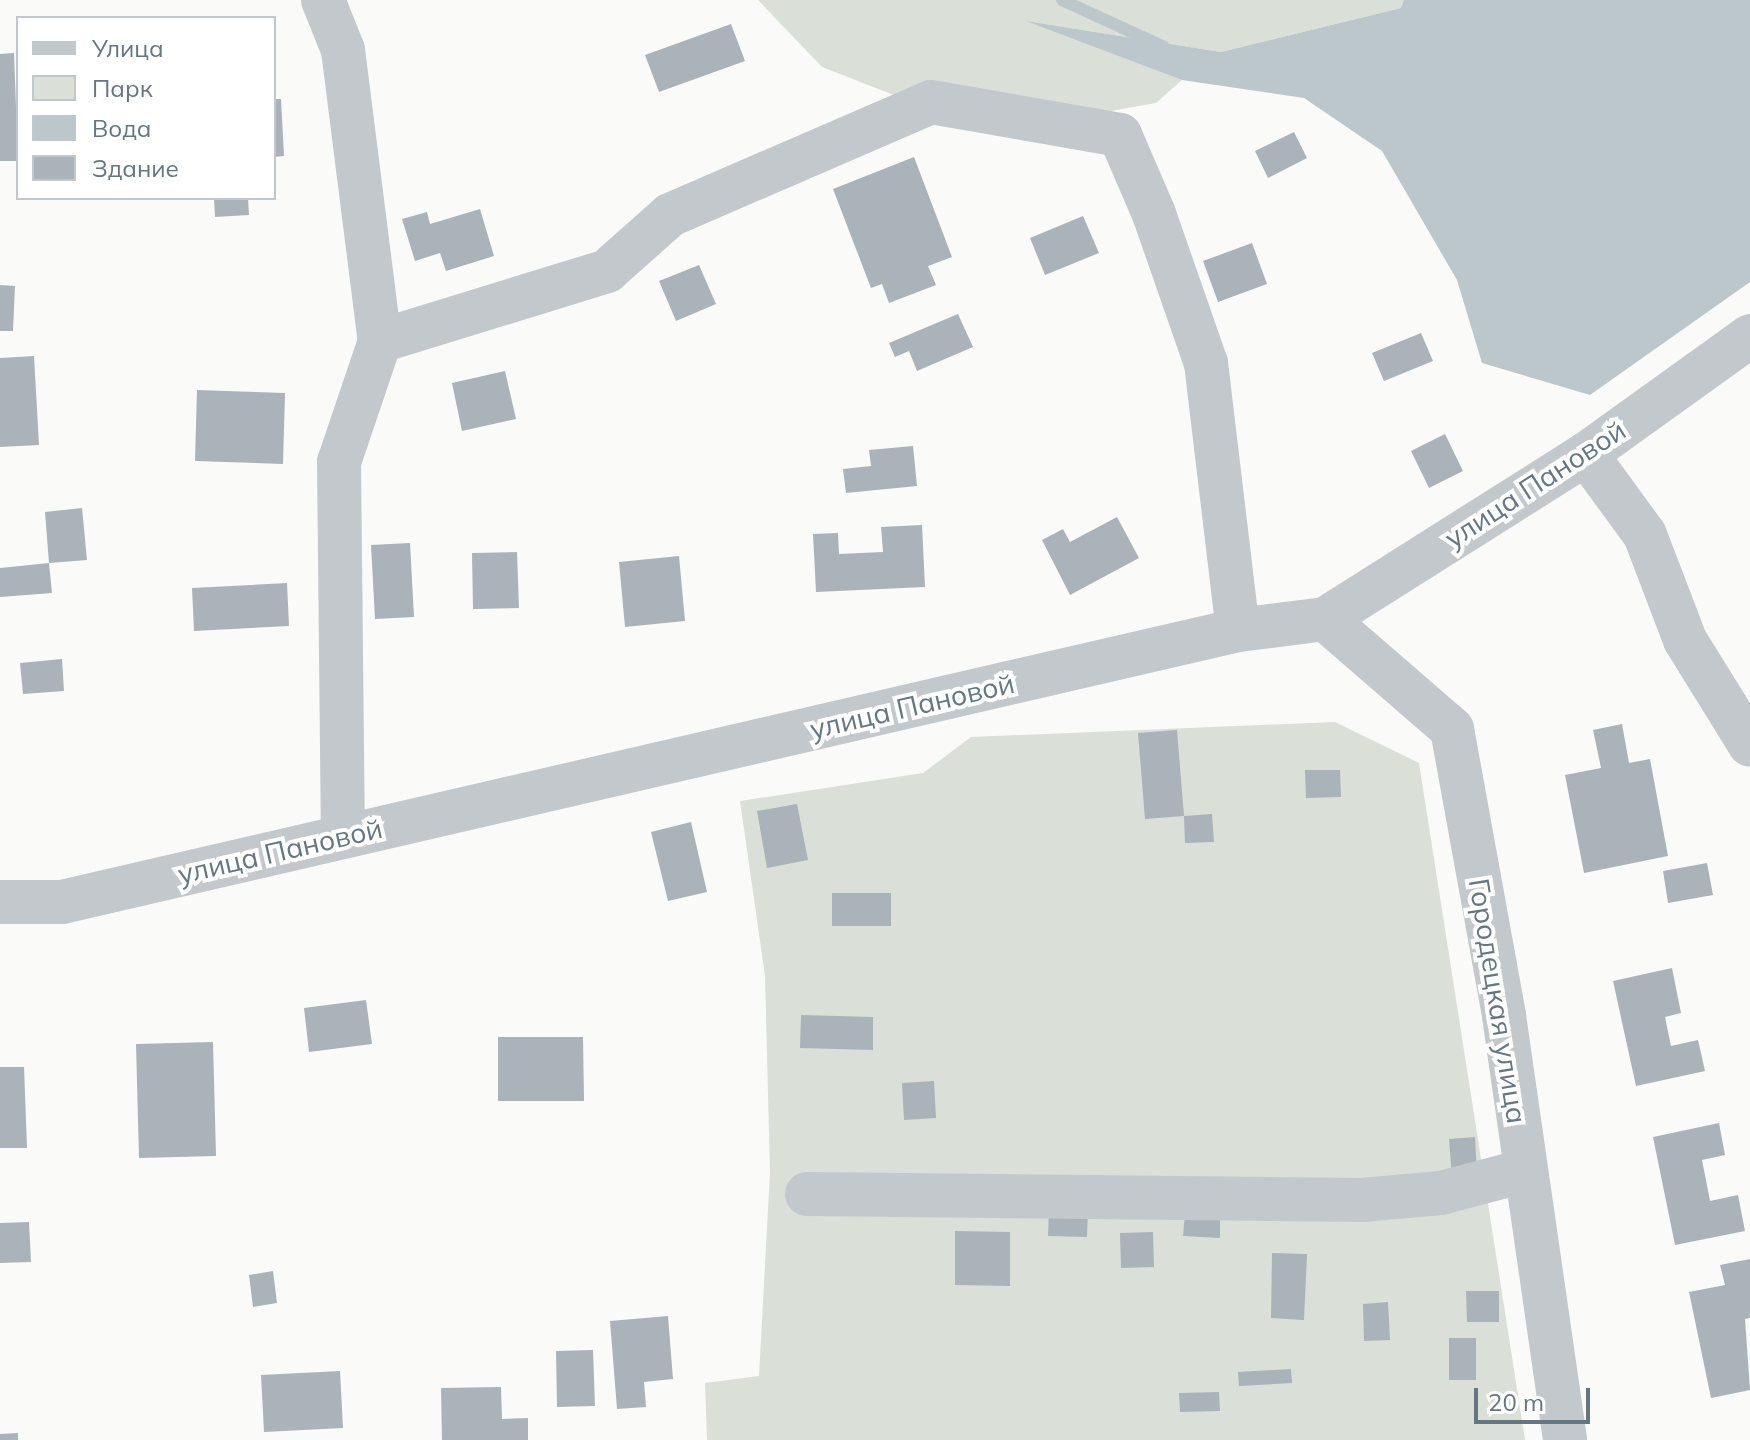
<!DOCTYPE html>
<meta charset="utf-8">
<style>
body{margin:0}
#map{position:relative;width:1750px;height:1440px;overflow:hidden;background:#fafaf8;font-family:Mulish,sans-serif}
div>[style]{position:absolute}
.green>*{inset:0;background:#dadfd7}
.water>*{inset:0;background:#bbc7cb}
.stream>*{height:12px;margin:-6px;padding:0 6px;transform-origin:6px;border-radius:6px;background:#bbc7cb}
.building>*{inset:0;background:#aab3b9}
.minor>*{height:44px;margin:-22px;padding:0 22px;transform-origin:22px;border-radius:22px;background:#c3c8cc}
span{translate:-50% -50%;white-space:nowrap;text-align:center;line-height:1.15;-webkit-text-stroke:8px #fff;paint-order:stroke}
.street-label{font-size:28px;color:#657683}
.legend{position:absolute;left:16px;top:16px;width:260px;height:184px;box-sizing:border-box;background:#fff;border:2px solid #c1c8cd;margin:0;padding:10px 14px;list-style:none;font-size:24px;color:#657683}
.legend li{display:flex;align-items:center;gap:16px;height:40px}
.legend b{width:40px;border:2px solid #c1c8cd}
.scale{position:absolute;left:1474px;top:1388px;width:116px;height:36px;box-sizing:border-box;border:4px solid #657683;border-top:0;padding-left:10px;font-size:24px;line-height:28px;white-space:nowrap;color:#657683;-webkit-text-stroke:6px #fff;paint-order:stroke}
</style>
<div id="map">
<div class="green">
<div style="clip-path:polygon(758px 0,1404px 0,1401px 8px,1221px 52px,1032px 22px,1182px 80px,1156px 103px,1037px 124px,909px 101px,822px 67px)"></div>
<div style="clip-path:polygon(1335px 722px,1419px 763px,1525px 1440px,707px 1440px,705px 1383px,759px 1376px,770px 1173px,765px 976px,740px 801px,923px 773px,971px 737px)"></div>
</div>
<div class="water">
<div style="clip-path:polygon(1404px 0,1750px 0,1750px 282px,1590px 395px,1482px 363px,1457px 280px,1382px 151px,1304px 98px,1182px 80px,1026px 21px,1221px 52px,1401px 8px)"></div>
</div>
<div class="stream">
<div style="left:1062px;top:0;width:112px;rotate:24.7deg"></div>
</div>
<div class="building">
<div style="clip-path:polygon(731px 24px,745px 61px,659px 92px,645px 55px)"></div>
<div style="clip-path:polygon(14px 53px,18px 161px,0 161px,0 54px)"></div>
<div style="clip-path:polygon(274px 99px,281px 99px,284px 156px,274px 157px)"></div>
<div style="clip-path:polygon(1294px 132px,1307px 158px,1268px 178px,1255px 151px)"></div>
<div style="clip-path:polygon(914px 157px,952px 257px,928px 266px,936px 285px,889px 303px,882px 284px,871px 288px,833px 189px)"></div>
<div style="clip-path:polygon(214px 198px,248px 198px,249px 215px,215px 217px)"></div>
<div style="clip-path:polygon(480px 209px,494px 256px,446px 271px,440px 253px,415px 261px,402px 219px,427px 212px,430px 224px)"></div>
<div style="clip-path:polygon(1083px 216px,1099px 253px,1045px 275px,1030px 238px)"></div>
<div style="clip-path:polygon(1252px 243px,1267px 284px,1218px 302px,1203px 261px)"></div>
<div style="clip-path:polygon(699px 265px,716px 304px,676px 321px,659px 281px)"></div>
<div style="clip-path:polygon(0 285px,15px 286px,13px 331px,0 331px)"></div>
<div style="clip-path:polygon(958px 314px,973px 347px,917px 371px,909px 351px,895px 357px,889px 343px)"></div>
<div style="clip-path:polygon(1421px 333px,1433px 361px,1384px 381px,1372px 353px)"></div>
<div style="clip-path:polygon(34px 356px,39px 445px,0 447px,0 358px)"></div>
<div style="clip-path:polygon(505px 371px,516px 419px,462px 431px,452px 383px)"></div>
<div style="clip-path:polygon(197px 390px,285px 393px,283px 464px,195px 461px)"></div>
<div style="clip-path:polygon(1445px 434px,1463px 471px,1429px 488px,1411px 451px)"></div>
<div style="clip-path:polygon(913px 446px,917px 486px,846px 493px,843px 469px,871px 466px,869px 450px)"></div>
<div style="clip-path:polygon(82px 508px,87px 560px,49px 563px,45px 512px)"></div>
<div style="clip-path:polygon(1117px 517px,1139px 558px,1070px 595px,1042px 540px,1063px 529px,1070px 542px)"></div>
<div style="clip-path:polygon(922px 525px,925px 587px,816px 592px,813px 534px,838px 533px,839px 554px,883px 552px,881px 527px)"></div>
<div style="clip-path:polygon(410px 543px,414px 617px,375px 619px,371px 545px)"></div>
<div style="clip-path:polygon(517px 552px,519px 608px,473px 609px,472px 553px)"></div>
<div style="clip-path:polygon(679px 556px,685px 621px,625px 627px,619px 562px)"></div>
<div style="clip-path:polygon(49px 563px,52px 593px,0 597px,0 568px)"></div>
<div style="clip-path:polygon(287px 583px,289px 626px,194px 631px,192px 588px)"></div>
<div style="clip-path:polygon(62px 659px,64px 691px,23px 694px,20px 663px)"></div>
<div style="clip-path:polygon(1622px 724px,1629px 763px,1650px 759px,1668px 856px,1584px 873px,1565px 775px,1601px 768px,1593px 730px)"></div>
<div style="clip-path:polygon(1177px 730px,1184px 816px,1145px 819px,1138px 733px)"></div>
<div style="clip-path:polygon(1305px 770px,1340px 770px,1341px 797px,1306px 798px)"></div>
<div style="clip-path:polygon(797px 804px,808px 860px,767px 868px,757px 811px)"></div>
<div style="clip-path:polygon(1212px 814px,1214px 842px,1185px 843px,1184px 816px)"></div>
<div style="clip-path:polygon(691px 822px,707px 892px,668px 901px,651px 832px)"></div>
<div style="clip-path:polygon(1707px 863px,1713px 895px,1668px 903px,1663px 871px)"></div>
<div style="clip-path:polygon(832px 893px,891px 893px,891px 926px,832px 926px)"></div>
<div style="clip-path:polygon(1672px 968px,1681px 1013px,1665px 1017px,1671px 1046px,1698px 1040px,1705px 1071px,1636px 1086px,1613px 981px)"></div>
<div style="clip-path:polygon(366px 1000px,372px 1044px,309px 1052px,304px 1008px)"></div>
<div style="clip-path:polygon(801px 1015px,873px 1017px,873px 1050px,800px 1048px)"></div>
<div style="clip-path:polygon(498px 1037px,583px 1037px,584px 1101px,498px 1101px)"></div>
<div style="clip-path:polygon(213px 1042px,216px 1156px,139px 1158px,136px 1044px)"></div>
<div style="clip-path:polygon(0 1067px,24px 1067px,27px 1148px,0 1148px)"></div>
<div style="clip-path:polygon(934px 1081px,936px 1118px,904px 1120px,902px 1083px)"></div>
<div style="clip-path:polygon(1719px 1123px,1725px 1155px,1702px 1160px,1710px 1201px,1738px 1195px,1745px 1231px,1675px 1245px,1653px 1137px)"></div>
<div style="clip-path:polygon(1475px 1137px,1477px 1176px,1452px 1178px,1449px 1139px)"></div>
<div style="clip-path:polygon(1049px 1209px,1088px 1210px,1087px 1237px,1048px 1236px)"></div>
<div style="clip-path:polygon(1185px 1213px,1220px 1214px,1220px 1238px,1183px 1236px)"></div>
<div style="clip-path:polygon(29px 1222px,31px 1262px,0 1263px,0 1223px)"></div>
<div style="clip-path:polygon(955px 1231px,1010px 1232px,1010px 1286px,955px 1285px)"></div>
<div style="clip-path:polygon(1153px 1232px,1154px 1267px,1121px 1268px,1120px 1233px)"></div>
<div style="clip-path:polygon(1272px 1253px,1307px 1254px,1304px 1320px,1271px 1318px)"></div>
<div style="clip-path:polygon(1750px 1259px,1750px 1318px,1745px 1319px,1750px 1390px,1711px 1398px,1689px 1292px,1725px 1285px,1720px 1265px)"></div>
<div style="clip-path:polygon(273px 1271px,277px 1303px,253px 1307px,249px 1275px)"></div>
<div style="clip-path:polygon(1466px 1291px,1499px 1291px,1499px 1322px,1467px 1322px)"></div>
<div style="clip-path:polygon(1388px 1302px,1390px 1340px,1364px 1341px,1363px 1304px)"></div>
<div style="clip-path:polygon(668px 1316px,673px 1379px,644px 1382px,646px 1407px,617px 1409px,610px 1321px)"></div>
<div style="clip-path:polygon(1449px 1338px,1476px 1338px,1476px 1380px,1449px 1380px)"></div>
<div style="clip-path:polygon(593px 1350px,595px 1406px,557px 1407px,556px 1351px)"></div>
<div style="clip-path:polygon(1291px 1369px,1292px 1383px,1239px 1386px,1238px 1372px)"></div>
<div style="clip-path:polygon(340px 1371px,343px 1428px,264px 1432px,261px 1375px)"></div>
<div style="clip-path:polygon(501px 1387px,502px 1419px,528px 1418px,528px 1440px,442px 1440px,441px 1388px)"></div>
<div style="clip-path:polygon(1219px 1392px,1220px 1411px,1180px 1412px,1179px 1393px)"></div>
<div style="clip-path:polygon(18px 1433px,18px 1440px,0 1440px,0 1434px)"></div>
</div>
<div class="minor">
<div style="left:323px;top:0;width:54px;rotate:68.2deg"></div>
<div style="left:343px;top:50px;width:293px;rotate:82.8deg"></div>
<div style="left:380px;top:341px;width:128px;rotate:108.7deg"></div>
<div style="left:339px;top:462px;width:374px;rotate:89.4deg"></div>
<div style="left:380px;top:341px;width:238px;rotate:-17.1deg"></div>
<div style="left:607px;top:271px;width:84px;rotate:-41.6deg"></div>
<div style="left:670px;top:215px;width:284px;rotate:-23.4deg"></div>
<div style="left:931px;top:102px;width:192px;rotate:9.9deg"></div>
<div style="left:1120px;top:135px;width:86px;rotate:66.7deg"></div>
<div style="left:1154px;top:214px;width:158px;rotate:70.8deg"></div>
<div style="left:1206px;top:363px;width:269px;rotate:83.2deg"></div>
<div style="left:1586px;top:454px;width:100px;rotate:53.9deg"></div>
<div style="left:1645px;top:535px;width:112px;rotate:69.1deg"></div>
<div style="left:1685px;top:640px;width:123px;rotate:58.2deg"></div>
<div style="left:1325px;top:619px;width:168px;rotate:40.9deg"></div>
<div style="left:1452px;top:729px;width:292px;rotate:79.7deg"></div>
<div style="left:1504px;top:1016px;width:428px;rotate:81.8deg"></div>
<div style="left:0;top:902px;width:62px"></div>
<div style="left:62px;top:902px;width:1207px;rotate:-13.02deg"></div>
<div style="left:1238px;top:630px;width:88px;rotate:-7.2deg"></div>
<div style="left:1325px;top:619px;width:309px;rotate:-32.3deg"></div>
<div style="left:1586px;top:454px;width:202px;rotate:-35.7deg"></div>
<div style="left:807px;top:1194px;width:555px;rotate:0.62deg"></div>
<div style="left:1362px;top:1200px;width:79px;rotate:-5.1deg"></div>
<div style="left:1441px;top:1193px;width:86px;rotate:-14.8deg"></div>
</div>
<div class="street-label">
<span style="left:1535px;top:484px;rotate:-33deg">улица Пановой</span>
<span style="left:912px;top:706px;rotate:-13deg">улица Пановой</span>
<span style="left:280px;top:851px;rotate:-13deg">улица Пановой</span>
<span style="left:1498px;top:1001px;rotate:81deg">Городецкая улица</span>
</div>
<ul class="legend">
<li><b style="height:10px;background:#c3c8cc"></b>Улица</li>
<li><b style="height:22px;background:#dadfd7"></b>Парк</li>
<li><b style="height:22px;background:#bbc7cb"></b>Вода</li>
<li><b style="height:22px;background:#aab3b9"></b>Здание</li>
</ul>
<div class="scale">20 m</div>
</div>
